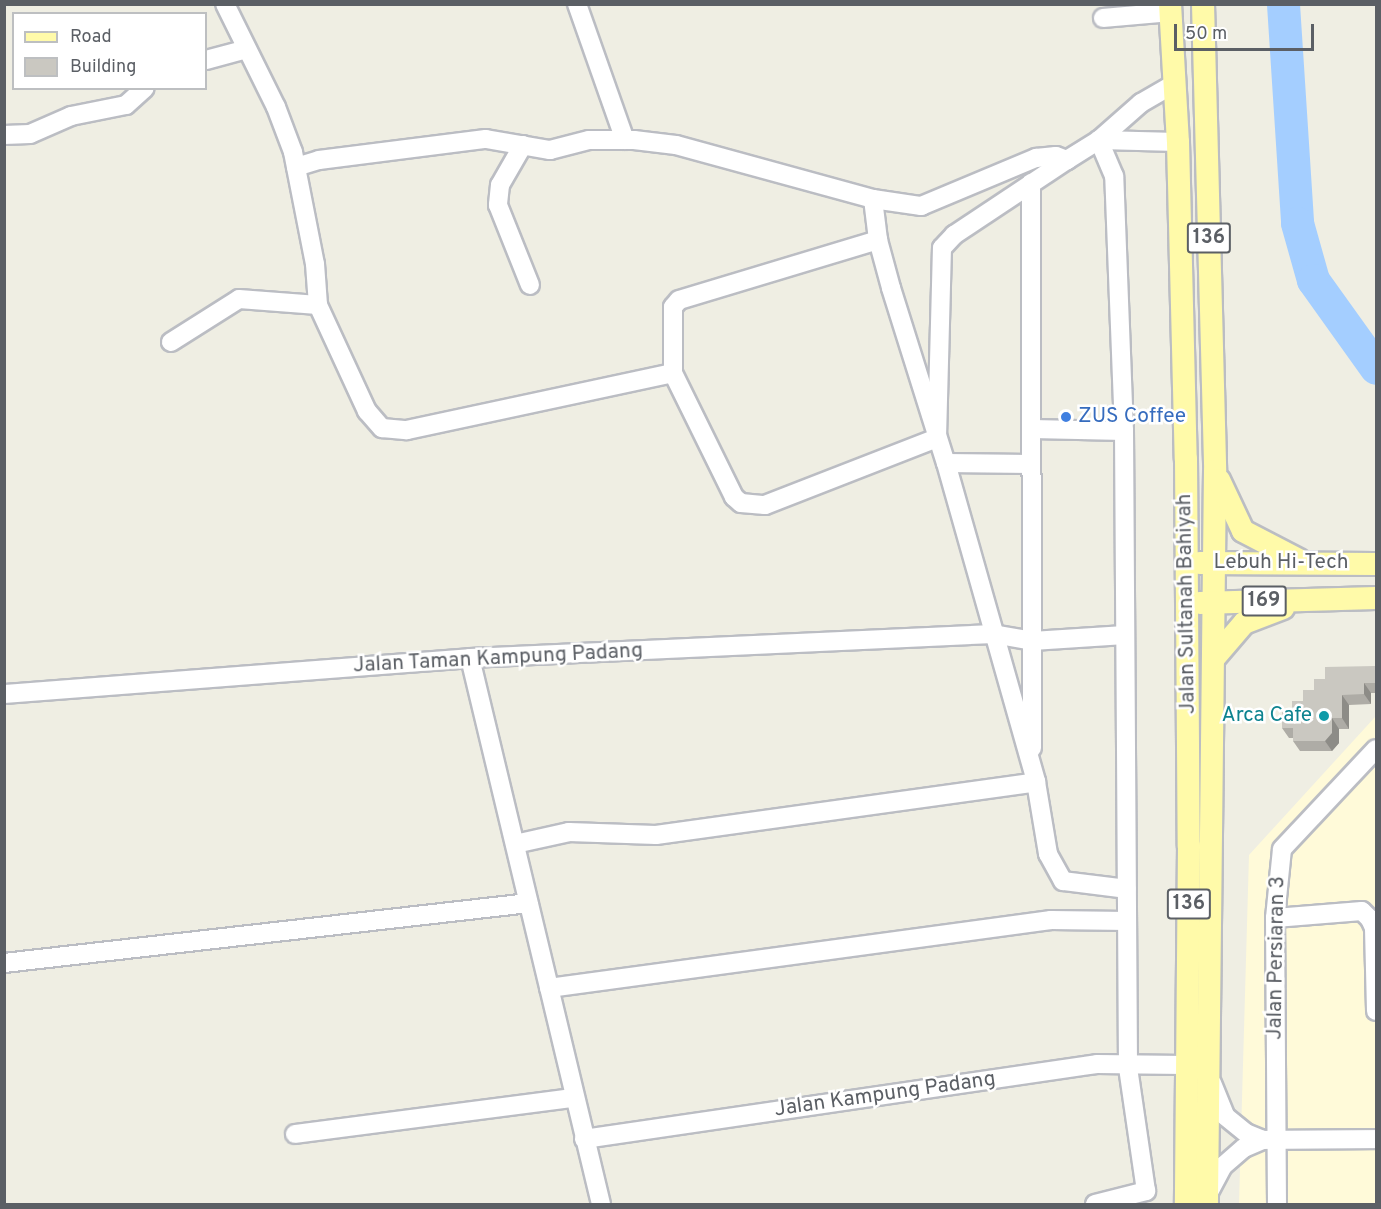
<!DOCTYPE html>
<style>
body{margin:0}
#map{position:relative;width:1381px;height:1209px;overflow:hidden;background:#efeee3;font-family:Overpass,sans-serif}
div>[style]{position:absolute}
.commercial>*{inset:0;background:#fffad9}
.river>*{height:33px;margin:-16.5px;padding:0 16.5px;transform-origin:16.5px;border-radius:16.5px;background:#a4ceff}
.roads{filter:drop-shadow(2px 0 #bbbdc3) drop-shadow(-2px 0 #bbbdc3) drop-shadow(0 2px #bbbdc3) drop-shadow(0 -2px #bbbdc3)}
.minor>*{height:18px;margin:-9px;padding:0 9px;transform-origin:9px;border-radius:9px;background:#fff}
.major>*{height:22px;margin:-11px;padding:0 11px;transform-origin:11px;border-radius:11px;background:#fffaa9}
.wall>*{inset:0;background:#aeaca6}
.shaded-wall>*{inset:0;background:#8d8c87}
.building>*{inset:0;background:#cac8c1}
.dots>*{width:16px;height:16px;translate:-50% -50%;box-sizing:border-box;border:3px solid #fff;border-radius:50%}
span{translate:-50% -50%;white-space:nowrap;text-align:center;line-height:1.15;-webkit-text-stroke:5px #fff;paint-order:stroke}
.shield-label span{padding:2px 4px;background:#fff;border:2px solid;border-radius:4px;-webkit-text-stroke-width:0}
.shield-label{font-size:20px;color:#5b5f65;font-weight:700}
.shop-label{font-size:21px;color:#366cbe}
.left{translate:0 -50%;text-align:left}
.street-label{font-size:21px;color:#5b5f65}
.culture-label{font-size:21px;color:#0d838f}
.right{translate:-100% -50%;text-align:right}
.frame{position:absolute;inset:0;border:6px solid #5b5f65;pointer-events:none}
.legend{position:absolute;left:12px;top:12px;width:195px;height:78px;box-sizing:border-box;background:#fff;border:2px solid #bdbfc1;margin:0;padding:8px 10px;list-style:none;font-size:18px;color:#5b5f65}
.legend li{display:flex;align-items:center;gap:12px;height:30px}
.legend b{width:30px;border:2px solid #bdbfc1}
.scale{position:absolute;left:1174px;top:24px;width:140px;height:27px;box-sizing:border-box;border:3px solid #5b5f65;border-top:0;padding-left:8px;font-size:18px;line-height:21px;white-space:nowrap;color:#5b5f65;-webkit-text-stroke:4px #fff;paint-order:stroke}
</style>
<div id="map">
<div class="commercial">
<div style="clip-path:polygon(1376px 716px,1376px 1204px,1239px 1204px,1249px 855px)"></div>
</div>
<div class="river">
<div style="left:1283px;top:4px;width:219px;rotate:86.3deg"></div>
<div style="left:1297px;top:223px;width:59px;rotate:74.3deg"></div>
<div style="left:1313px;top:280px;width:108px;rotate:54.4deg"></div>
</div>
<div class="roads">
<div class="minor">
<div style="left:225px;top:4px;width:115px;rotate:63.7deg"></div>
<div style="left:276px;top:107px;width:48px;rotate:69.3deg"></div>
<div style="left:293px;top:152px;width:114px;rotate:78.9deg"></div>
<div style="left:315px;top:264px;width:41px;rotate:85.8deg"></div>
<div style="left:318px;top:305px;width:117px;rotate:65.2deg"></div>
<div style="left:367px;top:411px;width:23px;rotate:49deg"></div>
<div style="left:382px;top:428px;width:25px;rotate:5deg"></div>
<div style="left:407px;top:430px;width:272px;rotate:-12.1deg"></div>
<div style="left:673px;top:373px;width:138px;rotate:63.8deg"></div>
<div style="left:734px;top:497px;width:9px;rotate:41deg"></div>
<div style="left:741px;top:503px;width:24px;rotate:5deg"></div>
<div style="left:765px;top:505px;width:185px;rotate:-21.3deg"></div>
<div style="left:937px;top:438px;width:190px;rotate:-88.5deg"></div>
<div style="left:942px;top:248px;width:18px;rotate:-47deg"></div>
<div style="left:954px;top:235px;width:136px;rotate:-33.6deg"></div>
<div style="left:577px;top:4px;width:144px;rotate:70.6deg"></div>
<div style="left:1103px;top:18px;width:68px;rotate:-5deg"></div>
<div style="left:206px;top:60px;width:42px;rotate:-15deg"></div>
<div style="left:4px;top:135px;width:26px;rotate:-2deg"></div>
<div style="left:30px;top:134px;width:45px;rotate:-23.7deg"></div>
<div style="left:71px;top:116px;width:56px;rotate:-11.3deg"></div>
<div style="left:126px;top:105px;width:25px;rotate:-42deg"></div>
<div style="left:1099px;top:140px;width:79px;rotate:1.5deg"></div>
<div style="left:523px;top:145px;width:46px;rotate:119.9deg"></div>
<div style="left:500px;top:185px;width:20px;rotate:96deg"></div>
<div style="left:498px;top:205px;width:86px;rotate:68.2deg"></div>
<div style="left:296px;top:167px;width:24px;rotate:-17deg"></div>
<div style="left:319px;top:160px;width:168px;rotate:-7.2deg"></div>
<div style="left:486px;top:139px;width:65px;rotate:9.8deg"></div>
<div style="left:550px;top:150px;width:40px;rotate:-14.4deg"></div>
<div style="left:589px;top:140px;width:45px"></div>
<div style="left:634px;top:140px;width:42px;rotate:6.8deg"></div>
<div style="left:676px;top:145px;width:204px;rotate:15.3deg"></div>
<div style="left:873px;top:199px;width:49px;rotate:8.3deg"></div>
<div style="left:921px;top:206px;width:125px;rotate:-22.7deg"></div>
<div style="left:1036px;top:158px;width:20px;rotate:-6deg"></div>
<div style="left:1056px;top:156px;width:12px;rotate:20deg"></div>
<div style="left:1067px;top:160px;width:38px;rotate:-32deg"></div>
<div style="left:1099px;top:140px;width:56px;rotate:-41.4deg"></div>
<div style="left:1141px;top:103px;width:39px;rotate:-30deg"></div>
<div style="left:1031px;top:183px;width:565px;rotate:89.9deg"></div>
<div style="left:873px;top:199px;width:41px;rotate:83deg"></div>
<div style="left:878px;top:240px;width:50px;rotate:74.8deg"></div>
<div style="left:891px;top:288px;width:183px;rotate:72.6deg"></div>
<div style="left:946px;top:463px;width:331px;rotate:74.2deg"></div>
<div style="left:1036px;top:782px;width:73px;rotate:80.5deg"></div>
<div style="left:1048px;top:854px;width:31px;rotate:61deg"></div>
<div style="left:1063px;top:881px;width:64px;rotate:7.1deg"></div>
<div style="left:171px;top:342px;width:80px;rotate:-32.3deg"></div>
<div style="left:239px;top:299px;width:79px;rotate:4.3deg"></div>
<div style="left:673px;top:373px;width:66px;rotate:-90deg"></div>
<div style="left:673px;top:307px;width:9px;rotate:-49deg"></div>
<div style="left:679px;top:300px;width:208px;rotate:-16.8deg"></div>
<div style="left:1032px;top:429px;width:92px;rotate:1.2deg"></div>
<div style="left:946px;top:463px;width:85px;rotate:0.7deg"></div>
<div style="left:470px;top:658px;width:561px;rotate:76.51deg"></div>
<div style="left:4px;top:694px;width:467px;rotate:-4.4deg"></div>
<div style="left:470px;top:658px;width:524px;rotate:-2.63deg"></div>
<div style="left:993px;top:634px;width:40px;rotate:10deg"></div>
<div style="left:1032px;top:641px;width:93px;rotate:-3.7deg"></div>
<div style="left:515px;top:844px;width:55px;rotate:-12.5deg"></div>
<div style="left:569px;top:832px;width:87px;rotate:2deg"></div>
<div style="left:656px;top:835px;width:384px;rotate:-7.9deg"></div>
<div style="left:1275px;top:918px;width:87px;rotate:-4.6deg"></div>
<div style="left:1362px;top:911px;width:11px;rotate:45deg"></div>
<div style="left:1370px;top:919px;width:10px;rotate:66deg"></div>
<div style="left:1374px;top:928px;width:83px;rotate:88.6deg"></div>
<div style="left:4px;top:963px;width:528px;rotate:-6.52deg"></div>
<div style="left:549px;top:988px;width:507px;rotate:-7.71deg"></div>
<div style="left:1051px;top:920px;width:76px;rotate:0.8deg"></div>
<div style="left:1212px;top:1083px;width:35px;rotate:68deg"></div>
<div style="left:1225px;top:1116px;width:27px;rotate:39deg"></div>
<div style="left:1246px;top:1133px;width:18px;rotate:22deg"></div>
<div style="left:295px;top:1134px;width:281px;rotate:-7.4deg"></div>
<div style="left:584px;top:1139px;width:518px;rotate:-8.32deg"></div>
<div style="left:1097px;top:1064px;width:89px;rotate:0.6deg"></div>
<div style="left:1208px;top:1194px;width:32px;rotate:-62deg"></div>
<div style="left:1223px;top:1166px;width:28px;rotate:-41deg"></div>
<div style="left:1244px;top:1148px;width:21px;rotate:-23deg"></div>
<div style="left:1263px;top:1140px;width:113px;rotate:-0.5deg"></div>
<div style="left:1095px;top:1204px;width:53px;rotate:-14.3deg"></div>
<div style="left:1146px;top:1191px;width:125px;rotate:-98.3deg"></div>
<div style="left:1128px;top:1067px;width:636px;rotate:-90.36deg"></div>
<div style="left:1124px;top:431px;width:255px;rotate:-92.2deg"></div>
<div style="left:1114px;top:176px;width:39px;rotate:-113deg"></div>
<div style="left:1277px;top:1204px;width:286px;rotate:-90.4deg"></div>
<div style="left:1275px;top:918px;width:69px;rotate:-84.2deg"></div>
<div style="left:1282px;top:849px;width:137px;rotate:-46.8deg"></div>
</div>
<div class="major">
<div style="left:1170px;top:4px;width:138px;rotate:86.7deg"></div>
<div style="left:1178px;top:142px;width:317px;rotate:88.6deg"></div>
<div style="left:1186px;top:459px;width:387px;rotate:89.6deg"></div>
<div style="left:1189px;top:846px;width:358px;rotate:90.5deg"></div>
<div style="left:1203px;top:4px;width:467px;rotate:88.5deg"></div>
<div style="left:1215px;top:471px;width:733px;rotate:90.63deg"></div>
<div style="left:1219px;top:480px;width:56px;rotate:64.8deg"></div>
<div style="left:1243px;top:531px;width:63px;rotate:27.4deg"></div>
<div style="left:1200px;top:563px;width:176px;rotate:0.3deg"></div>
<div style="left:1200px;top:603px;width:176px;rotate:-1.6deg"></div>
<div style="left:1214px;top:658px;width:46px;rotate:-49.4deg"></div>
<div style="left:1244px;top:623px;width:42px;rotate:-21deg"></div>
</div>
</div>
<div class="wall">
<div style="clip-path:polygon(1377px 665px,1377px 693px,1371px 693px,1371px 704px,1349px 705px,1349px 729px,1339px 729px,1339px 743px,1332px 751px,1300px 751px,1293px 741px,1293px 738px,1289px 738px,1282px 728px,1292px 712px,1325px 679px,1375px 666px)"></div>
</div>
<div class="shaded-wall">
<div style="clip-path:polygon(1364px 683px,1371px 693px,1371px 704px,1364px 694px)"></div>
<div style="clip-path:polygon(1342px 695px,1349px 705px,1349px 729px,1342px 718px)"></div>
<div style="clip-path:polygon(1332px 718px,1339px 729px,1339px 743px,1332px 751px,1325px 741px)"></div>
</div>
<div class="building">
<div style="clip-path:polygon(1377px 665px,1377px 683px,1364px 683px,1364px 694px,1342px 695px,1342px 718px,1332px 718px,1332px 733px,1325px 741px,1293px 741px,1293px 728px,1282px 728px,1282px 712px,1292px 712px,1292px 701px,1303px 701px,1303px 690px,1314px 690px,1314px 679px,1325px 679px,1325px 667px,1375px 666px)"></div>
</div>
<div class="dots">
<div style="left:1066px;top:417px;background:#3f7fe0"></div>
<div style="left:1324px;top:716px;background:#0f9aa8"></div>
</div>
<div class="shield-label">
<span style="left:1209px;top:238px">136</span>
<span style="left:1264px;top:601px">169</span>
<span style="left:1189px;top:904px">136</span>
</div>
<div class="shop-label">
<span class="left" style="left:1078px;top:417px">ZUS Coffee</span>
</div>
<div class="street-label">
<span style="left:1281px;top:563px">Lebuh Hi-Tech</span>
<span style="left:1187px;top:604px;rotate:-91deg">Jalan Sultanah Bahiyah</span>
<span style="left:498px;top:659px;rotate:-3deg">Jalan Taman Kampung Padang</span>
<span style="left:1277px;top:958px;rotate:-89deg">Jalan Persiaran 3</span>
<span style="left:885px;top:1095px;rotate:-8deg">Jalan Kampung Padang</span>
</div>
<div class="culture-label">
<span class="right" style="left:1312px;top:716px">Arca Cafe</span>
</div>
<div class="frame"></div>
<ul class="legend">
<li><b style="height:8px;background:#fffaa9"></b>Road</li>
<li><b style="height:16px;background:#cac8c1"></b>Building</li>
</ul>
<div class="scale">50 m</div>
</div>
